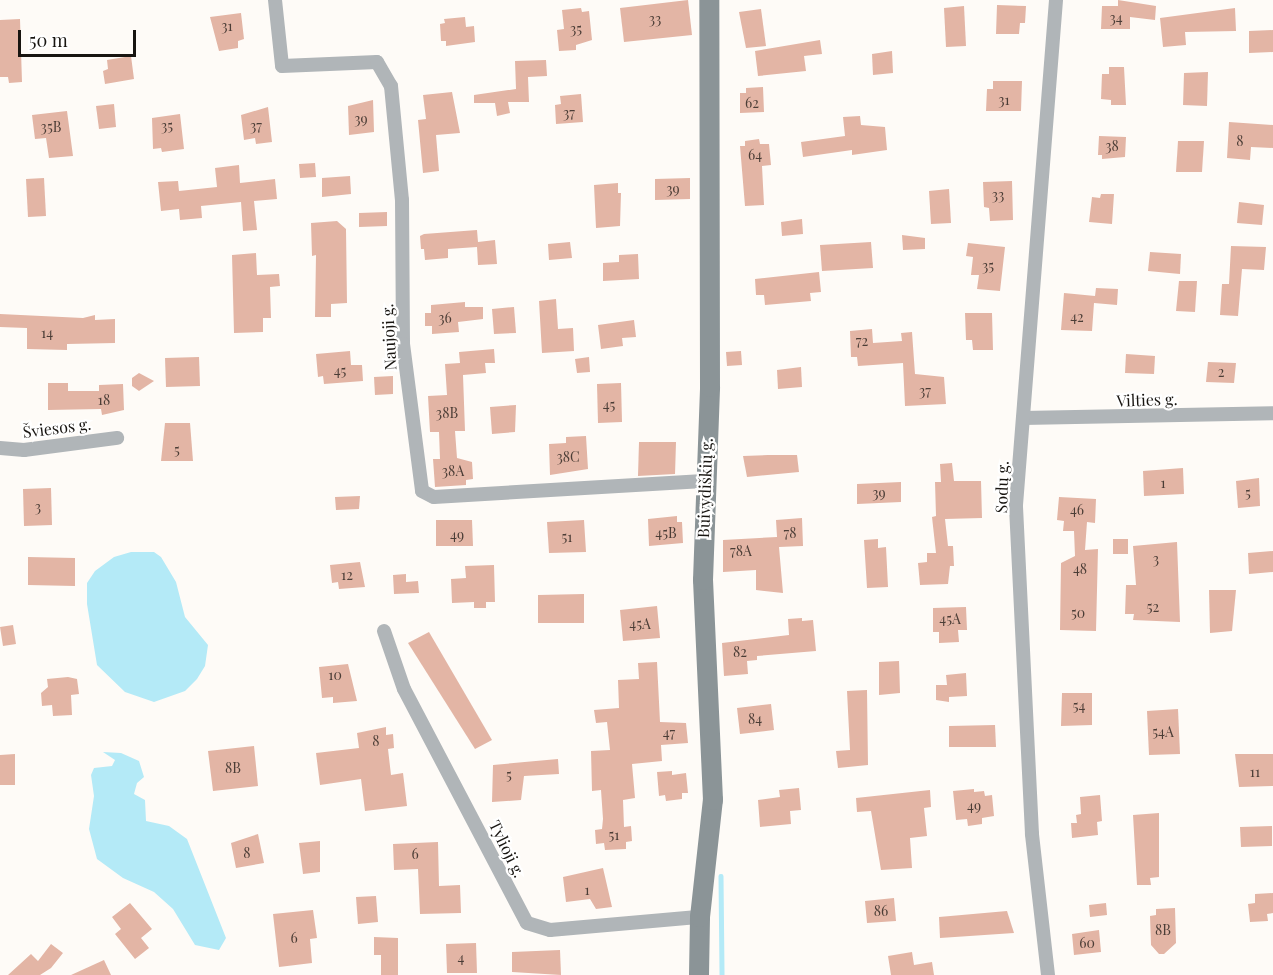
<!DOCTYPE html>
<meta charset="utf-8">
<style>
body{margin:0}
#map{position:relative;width:1273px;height:975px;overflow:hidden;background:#fefbf7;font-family:"Playfair Display",serif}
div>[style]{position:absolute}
.water>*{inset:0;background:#b4eaf7}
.stream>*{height:4.5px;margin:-2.25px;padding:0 2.25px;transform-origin:2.25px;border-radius:2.25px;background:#b4eaf7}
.building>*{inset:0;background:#e3b5a5}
.minor>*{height:14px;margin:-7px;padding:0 7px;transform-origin:7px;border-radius:7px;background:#b0b5b8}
.secondary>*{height:20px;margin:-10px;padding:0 10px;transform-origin:10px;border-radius:10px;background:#8b9497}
span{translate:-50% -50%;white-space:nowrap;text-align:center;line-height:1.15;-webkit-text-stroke:4.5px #fff;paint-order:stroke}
.number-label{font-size:14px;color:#4b3d36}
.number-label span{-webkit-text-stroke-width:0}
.street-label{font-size:16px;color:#181511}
.scale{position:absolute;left:18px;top:30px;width:118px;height:27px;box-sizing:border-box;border:3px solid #181511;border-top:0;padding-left:8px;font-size:18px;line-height:21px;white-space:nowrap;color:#181511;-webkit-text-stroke:4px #fff;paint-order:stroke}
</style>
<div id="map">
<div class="water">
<div style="clip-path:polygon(131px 552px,154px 552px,161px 557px,176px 582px,185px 617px,208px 645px,205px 666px,197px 679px,185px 691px,154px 702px,125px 692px,97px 665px,87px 604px,87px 583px,95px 571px,114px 557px)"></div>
<div style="clip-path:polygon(103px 752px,121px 753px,139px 761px,144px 777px,137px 783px,134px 794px,145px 800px,146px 821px,169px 826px,187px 839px,226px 938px,219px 950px,195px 945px,173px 909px,154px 892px,123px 878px,97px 859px,89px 829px,94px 796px,91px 775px,94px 768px,112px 766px,115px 760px)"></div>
</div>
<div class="stream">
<div style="left:721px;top:876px;width:99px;rotate:89.4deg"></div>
</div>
<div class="building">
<div style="clip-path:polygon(688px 0,692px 35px,624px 42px,620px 8px)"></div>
<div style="clip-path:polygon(1118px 0,1156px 6px,1155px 20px,1130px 17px,1130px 29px,1101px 29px,1102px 6px,1118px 6px)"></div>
<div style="clip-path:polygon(997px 5px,1026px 6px,1025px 23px,1020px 23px,1019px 34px,996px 34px)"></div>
<div style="clip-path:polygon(964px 6px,966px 46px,946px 47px,944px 8px)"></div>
<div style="clip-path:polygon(581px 8px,582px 12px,589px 11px,592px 40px,576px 45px,576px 50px,559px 51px,557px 30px,564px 29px,562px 10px)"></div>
<div style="clip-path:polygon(1235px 8px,1236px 31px,1185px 32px,1186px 45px,1163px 47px,1160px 18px)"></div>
<div style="clip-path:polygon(761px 9px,766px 46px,746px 48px,739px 12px)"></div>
<div style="clip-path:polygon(241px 13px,244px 39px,238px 41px,238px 48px,219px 51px,210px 17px)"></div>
<div style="clip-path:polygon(465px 17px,466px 27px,474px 26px,475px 42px,446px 46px,446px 41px,441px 41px,440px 24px,445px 23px,444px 19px)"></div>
<div style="clip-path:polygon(20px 19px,22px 82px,9px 83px,8px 77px,0 77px,0 20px)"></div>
<div style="clip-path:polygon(1273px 30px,1273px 52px,1249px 53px,1249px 31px)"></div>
<div style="clip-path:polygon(820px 40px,822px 54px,804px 56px,806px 71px,758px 76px,755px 51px)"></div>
<div style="clip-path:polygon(892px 51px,893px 73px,873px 75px,872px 54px)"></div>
<div style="clip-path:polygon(131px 56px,134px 79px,105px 84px,103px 71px,108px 69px,107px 60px)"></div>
<div style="clip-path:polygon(546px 60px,547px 76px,528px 77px,529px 102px,508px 102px,510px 113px,497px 116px,495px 103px,474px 103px,474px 95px,516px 89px,515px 61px)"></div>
<div style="clip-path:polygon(1109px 67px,1124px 67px,1126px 105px,1111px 105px,1111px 100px,1101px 99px,1102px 74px,1109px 74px)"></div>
<div style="clip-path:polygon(1208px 72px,1207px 106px,1183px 105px,1184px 73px)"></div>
<div style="clip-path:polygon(993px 81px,1022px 81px,1021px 111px,986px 111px,987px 89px,993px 89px)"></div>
<div style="clip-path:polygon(763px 87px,764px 112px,740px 113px,740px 93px,746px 93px,746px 88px)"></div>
<div style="clip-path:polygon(452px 92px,460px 133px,436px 135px,439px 171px,423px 173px,418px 120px,426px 119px,423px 95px)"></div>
<div style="clip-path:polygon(581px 94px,583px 122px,556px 124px,555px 105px,561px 104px,560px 96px)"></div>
<div style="clip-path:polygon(373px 100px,374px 132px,349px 135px,348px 106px)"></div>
<div style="clip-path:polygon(114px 104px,116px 127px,99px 129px,96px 106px)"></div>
<div style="clip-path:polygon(268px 107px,272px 142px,256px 144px,255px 138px,244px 140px,241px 115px)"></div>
<div style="clip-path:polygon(67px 111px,73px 156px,49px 158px,46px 138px,35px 139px,32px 115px)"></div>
<div style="clip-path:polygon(180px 114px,184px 149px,162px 152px,161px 148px,153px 149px,152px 118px)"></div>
<div style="clip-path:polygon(860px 116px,861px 125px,885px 127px,887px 150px,852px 155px,852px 150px,803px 157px,801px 142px,845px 136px,843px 117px)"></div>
<div style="clip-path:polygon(1229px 122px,1273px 125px,1273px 148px,1251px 147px,1250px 160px,1227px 158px)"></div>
<div style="clip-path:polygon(1099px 136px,1126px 137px,1125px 157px,1102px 159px,1102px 155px,1098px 155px)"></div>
<div style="clip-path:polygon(759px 139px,760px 144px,769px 144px,771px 165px,762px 166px,764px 205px,745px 206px,740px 146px,745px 146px,745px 141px)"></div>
<div style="clip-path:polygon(1178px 141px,1204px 141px,1202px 172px,1176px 172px)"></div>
<div style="clip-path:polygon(315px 163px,316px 177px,300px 178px,299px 164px)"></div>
<div style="clip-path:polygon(239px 165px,240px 183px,275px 179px,277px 199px,254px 201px,257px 230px,243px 231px,241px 202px,201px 206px,202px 218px,180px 220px,179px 209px,161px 211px,158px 182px,178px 181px,179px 191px,217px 187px,215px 168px)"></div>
<div style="clip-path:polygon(350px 176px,351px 194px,322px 197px,322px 178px)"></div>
<div style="clip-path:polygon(44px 178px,46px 216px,28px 217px,26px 179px)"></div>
<div style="clip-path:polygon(690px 178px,690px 199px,655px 200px,655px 179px)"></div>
<div style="clip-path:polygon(1012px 181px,1013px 220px,990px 221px,989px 208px,984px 207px,983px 182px)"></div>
<div style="clip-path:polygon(618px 183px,618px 193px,621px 193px,620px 226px,596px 228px,594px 185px)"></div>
<div style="clip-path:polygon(949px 189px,951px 223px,931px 224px,929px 191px)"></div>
<div style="clip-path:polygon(1101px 194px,1114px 194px,1112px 224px,1089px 222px,1092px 197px,1100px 198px)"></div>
<div style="clip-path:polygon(1239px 202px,1264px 205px,1262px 225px,1237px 223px)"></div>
<div style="clip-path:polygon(387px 212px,387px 226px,359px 227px,359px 213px)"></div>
<div style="clip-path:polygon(802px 219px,803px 234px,782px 236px,781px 222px)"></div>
<div style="clip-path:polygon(337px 221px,346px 229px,347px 303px,331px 304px,331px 317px,315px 317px,316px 255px,312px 256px,311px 223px)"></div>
<div style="clip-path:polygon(477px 230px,478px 242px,495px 240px,497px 264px,478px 265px,477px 247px,448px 249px,448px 258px,425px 260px,424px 249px,421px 249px,420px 236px,424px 234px)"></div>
<div style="clip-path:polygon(902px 235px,925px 238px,925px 249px,903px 250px)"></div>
<div style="clip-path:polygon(570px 242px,572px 258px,549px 260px,548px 244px)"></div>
<div style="clip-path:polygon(871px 242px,873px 268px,822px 271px,820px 245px)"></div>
<div style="clip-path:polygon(968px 243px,1005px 247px,1000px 291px,977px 289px,979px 275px,971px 275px,973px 257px,966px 256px)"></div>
<div style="clip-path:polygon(1231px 246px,1266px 247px,1264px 270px,1242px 269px,1238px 316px,1220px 315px,1222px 284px,1229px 284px)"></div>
<div style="clip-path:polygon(1150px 252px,1181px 254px,1180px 274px,1148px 271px)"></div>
<div style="clip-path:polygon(256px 253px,257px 275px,279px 274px,280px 286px,270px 287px,271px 318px,263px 318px,263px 332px,234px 333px,232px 255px)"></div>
<div style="clip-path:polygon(638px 254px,639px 279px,603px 281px,603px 263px,619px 262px,619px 255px)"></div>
<div style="clip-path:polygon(819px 272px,821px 292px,810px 293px,811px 301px,765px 305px,764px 295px,756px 295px,755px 279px)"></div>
<div style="clip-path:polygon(1179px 281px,1197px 281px,1195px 312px,1176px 311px)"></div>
<div style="clip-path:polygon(1096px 288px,1118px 289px,1117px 305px,1094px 303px,1092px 331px,1061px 330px,1064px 293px,1095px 296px)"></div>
<div style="clip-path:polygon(556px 299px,558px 329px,573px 328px,574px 351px,542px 353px,539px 301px)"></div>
<div style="clip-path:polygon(465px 302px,465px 307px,483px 307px,483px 319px,458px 322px,459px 332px,432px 334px,432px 326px,425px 326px,425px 313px,431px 313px,431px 305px)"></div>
<div style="clip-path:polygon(514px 307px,516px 333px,494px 334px,492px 309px)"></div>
<div style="clip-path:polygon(965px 313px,992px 313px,993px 350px,973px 350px,972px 340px,966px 340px)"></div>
<div style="clip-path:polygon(0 314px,83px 318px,95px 315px,95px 320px,115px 319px,115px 343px,67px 344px,67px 350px,27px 349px,27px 328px,0 327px)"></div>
<div style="clip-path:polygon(634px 320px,636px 337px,622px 338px,623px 346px,601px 349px,598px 325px)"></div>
<div style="clip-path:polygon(872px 329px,873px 343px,902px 341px,901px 333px,912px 332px,915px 374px,944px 377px,946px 404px,905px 406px,903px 363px,858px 366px,857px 357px,851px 357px,850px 331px)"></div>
<div style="clip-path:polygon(494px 349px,495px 363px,485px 363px,486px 373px,463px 375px,465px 431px,455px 431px,457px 458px,472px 462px,473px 479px,466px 480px,466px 485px,435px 487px,433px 459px,440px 459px,439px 432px,430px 432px,428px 396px,447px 395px,445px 364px,460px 363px,459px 352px)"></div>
<div style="clip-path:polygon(350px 351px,351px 365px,362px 365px,363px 381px,324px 384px,323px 376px,318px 377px,316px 354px)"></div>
<div style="clip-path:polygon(741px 351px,742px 365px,727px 366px,726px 352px)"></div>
<div style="clip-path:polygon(1126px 354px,1155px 356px,1154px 374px,1125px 373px)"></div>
<div style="clip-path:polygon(199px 357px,200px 386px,166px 387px,165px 358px)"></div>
<div style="clip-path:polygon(589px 357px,590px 372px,577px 373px,575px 359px)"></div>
<div style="clip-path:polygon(1208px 362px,1236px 363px,1234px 383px,1206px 382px)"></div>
<div style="clip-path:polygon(801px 367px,802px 387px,778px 389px,777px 370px)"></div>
<div style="clip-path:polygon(139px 373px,154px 381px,139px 391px,132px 386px,132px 378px)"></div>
<div style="clip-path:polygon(393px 376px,393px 394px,375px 395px,374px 377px)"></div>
<div style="clip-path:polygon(48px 383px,68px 383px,68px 391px,99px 391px,99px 385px,123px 384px,124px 410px,102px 415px,101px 409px,48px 410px)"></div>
<div style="clip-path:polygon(621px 383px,622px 422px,598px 423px,597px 384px)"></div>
<div style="clip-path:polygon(516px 405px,515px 432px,492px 434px,490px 407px)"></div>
<div style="clip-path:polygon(165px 423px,190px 423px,193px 461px,161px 461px)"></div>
<div style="clip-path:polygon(586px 436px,588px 469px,550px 475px,549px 444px,566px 443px,566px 437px)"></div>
<div style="clip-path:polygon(639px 442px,676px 442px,675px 474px,638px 476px)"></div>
<div style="clip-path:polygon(768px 455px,797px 455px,799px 472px,747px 477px,743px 456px)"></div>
<div style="clip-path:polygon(952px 463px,954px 481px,981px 481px,982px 518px,945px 519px,948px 546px,953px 546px,954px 566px,950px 566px,948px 584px,920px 585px,918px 563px,927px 562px,927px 553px,936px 553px,932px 517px,936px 516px,935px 482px,941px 482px,940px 464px)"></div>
<div style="clip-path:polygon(1183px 468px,1184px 494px,1144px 496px,1143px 471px)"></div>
<div style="clip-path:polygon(1259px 478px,1260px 506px,1238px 508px,1236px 481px)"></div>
<div style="clip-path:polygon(901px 482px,901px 502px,857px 504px,857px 484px)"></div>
<div style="clip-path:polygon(51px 488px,52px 525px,24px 526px,23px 489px)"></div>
<div style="clip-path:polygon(360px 496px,359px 509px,336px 510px,335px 497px)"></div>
<div style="clip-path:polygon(1059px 497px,1096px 499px,1095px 523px,1087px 522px,1085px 550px,1098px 549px,1096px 631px,1060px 630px,1061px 563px,1075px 556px,1074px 531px,1063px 531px,1064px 521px,1057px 520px)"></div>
<div style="clip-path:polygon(677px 516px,677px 522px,682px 522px,683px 543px,649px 546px,648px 519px)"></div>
<div style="clip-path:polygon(802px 518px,803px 546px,779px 547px,783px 593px,756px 590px,756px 570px,723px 572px,723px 540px,777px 537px,776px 520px)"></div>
<div style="clip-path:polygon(436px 520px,472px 520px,473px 546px,436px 546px)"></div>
<div style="clip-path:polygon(584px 520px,586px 552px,549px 553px,547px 522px)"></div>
<div style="clip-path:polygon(878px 539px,878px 548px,886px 547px,888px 587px,867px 588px,864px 540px)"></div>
<div style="clip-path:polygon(1113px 539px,1128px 539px,1128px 554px,1113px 554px)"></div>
<div style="clip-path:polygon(1177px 542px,1180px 622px,1133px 620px,1134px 614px,1125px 614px,1126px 585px,1136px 585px,1133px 546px)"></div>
<div style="clip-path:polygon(1273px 551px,1273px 572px,1249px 574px,1248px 553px)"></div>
<div style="clip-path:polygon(28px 557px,75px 558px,75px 586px,28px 585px)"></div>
<div style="clip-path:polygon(360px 562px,365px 587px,339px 589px,338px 582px,332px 583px,330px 565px)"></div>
<div style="clip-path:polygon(494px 565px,495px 602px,486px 602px,486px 608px,474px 608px,474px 602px,452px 603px,451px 579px,466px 578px,465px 566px)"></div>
<div style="clip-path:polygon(406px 574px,406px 582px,418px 581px,419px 593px,394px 594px,393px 575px)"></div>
<div style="clip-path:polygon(1209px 590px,1236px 590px,1232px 631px,1210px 633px)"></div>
<div style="clip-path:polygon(584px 594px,584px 623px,538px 623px,538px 595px)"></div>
<div style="clip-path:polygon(657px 606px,660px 638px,623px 641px,620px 610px)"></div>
<div style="clip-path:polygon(966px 607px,967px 630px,958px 630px,959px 642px,939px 643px,939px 632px,933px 632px,933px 608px)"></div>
<div style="clip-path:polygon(802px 618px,802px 621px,813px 620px,816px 651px,757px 656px,757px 660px,747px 661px,748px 674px,724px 676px,722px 643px,789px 635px,788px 619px)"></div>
<div style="clip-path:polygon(13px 625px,16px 644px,3px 646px,0 627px)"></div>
<div style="clip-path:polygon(429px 632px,492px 740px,475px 749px,408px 643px)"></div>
<div style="clip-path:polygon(899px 661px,900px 693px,879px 695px,879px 662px)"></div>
<div style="clip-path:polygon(657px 662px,660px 722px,686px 723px,688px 743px,661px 745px,662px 761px,632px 764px,635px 798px,623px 800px,624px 827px,631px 826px,632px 841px,626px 842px,626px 849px,605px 850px,604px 843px,596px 844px,595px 830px,602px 829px,603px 819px,601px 790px,592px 791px,591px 751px,610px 750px,607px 722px,596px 723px,594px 710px,619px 708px,618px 680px,639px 679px,638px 663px)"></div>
<div style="clip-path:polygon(348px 664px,357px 701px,333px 703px,333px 697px,322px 698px,319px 667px)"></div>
<div style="clip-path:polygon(966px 673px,967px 696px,949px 697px,949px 702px,936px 700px,936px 685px,947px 685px,946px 675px)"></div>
<div style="clip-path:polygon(68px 677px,77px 679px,79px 694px,71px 695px,72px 715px,53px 716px,52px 705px,42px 706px,41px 693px,48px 687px,47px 679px)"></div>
<div style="clip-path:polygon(867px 690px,868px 765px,838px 768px,836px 751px,850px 750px,847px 691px)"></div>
<div style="clip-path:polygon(1062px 693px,1092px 693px,1092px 725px,1061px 726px)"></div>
<div style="clip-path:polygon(771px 704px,774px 730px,740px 734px,737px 708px)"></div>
<div style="clip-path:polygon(1178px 709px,1180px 754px,1149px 755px,1147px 711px)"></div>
<div style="clip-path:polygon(995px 725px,996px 747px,949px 747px,949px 726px)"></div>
<div style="clip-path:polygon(386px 727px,386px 735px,393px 734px,394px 748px,388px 749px,391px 775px,403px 773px,407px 806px,365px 811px,361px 779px,320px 785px,316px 753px,359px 748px,357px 733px)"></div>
<div style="clip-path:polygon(254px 746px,258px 786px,213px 791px,208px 751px)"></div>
<div style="clip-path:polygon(15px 754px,15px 785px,0 785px,0 755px)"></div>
<div style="clip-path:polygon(1235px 754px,1273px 754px,1273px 786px,1239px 787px)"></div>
<div style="clip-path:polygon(558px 759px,559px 774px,524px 776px,521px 800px,492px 802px,493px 765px)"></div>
<div style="clip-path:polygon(672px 771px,672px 775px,686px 773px,688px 793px,682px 793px,682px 799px,666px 801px,665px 795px,659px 796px,657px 772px)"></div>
<div style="clip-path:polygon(799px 788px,801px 810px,790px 811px,791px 824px,760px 827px,758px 800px,780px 797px,779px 790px)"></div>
<div style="clip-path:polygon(974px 789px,974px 792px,984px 791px,985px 796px,992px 795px,994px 816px,982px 818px,982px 824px,968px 826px,967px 819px,956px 820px,953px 791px)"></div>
<div style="clip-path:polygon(930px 790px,931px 807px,924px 808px,927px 836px,910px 838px,912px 868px,881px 870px,871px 811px,857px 812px,856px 798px)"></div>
<div style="clip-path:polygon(1100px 795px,1102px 821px,1097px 822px,1098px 835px,1072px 838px,1071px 823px,1077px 823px,1076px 815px,1081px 814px,1080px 797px)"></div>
<div style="clip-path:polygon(1159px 813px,1159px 877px,1150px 878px,1151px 885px,1137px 885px,1133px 815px)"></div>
<div style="clip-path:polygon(1272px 826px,1272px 846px,1241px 847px,1240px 827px)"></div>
<div style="clip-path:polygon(258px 834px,264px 863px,236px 868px,231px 843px)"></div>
<div style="clip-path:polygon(320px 841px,320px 872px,303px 874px,299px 843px)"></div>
<div style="clip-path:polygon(438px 842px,439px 886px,460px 885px,461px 913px,420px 914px,418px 869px,394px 870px,393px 844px)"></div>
<div style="clip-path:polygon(603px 868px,612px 907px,596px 909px,590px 899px,566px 902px,563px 877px)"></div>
<div style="clip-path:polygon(1273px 893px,1273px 913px,1267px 914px,1268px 921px,1250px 922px,1248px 904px,1255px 903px,1255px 894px)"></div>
<div style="clip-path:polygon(376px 896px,378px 922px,358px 924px,356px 897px)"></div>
<div style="clip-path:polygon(894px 898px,896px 921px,867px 923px,865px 901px)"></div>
<div style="clip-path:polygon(130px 903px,152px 929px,141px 938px,149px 948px,135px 959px,115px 934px,121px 929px,112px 917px)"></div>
<div style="clip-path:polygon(1106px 903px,1107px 915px,1090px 917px,1089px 905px)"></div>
<div style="clip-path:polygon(1175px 908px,1176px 943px,1164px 954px,1159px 954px,1151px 945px,1150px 916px,1156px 915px,1156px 909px)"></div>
<div style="clip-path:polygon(313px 910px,317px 938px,310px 939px,312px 963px,279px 967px,273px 914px)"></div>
<div style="clip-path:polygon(1007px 911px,1014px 933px,940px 938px,939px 917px)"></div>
<div style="clip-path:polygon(1099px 930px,1101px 952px,1074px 955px,1072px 934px)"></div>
<div style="clip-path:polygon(374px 937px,398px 938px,398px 975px,381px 975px,381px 955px,374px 955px)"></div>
<div style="clip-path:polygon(476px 943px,477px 973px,447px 973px,446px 944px)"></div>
<div style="clip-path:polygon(51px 944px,63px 953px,51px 968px,40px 975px,8px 975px,31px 954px,38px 961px)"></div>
<div style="clip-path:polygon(560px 950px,561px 975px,512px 972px,512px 952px)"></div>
<div style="clip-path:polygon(912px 952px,914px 965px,932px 962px,934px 975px,891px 975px,888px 956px)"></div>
<div style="clip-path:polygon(104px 960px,111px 975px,71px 975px)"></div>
</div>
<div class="minor">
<div style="left:275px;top:0;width:66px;rotate:83.9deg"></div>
<div style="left:282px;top:66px;width:95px;rotate:-2.4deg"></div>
<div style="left:377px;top:62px;width:28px;rotate:60deg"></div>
<div style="left:391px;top:86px;width:115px;rotate:84.5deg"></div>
<div style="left:402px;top:200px;width:144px;rotate:89.6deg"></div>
<div style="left:403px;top:344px;width:148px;rotate:82.6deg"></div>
<div style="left:422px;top:491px;width:13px;rotate:27deg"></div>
<div style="left:434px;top:497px;width:270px;rotate:-3.4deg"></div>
<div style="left:1023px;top:418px;width:250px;rotate:-1.1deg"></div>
<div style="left:0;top:448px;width:24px;rotate:5deg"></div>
<div style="left:24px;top:450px;width:94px;rotate:-7.4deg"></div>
<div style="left:384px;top:631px;width:61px;rotate:71deg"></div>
<div style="left:404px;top:689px;width:264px;rotate:62.3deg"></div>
<div style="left:527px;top:923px;width:24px;rotate:17deg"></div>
<div style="left:550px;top:930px;width:151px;rotate:-5deg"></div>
<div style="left:1048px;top:975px;width:142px;rotate:-96.5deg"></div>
<div style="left:1032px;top:834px;width:329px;rotate:-92.8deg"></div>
<div style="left:1016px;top:505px;width:507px;rotate:-85.47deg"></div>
</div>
<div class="secondary">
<div style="left:699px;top:975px;width:58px;rotate:-89deg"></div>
<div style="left:700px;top:917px;width:118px;rotate:-83.7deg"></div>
<div style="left:713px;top:800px;width:220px;rotate:-92.6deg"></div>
<div style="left:703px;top:580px;width:193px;rotate:-87.9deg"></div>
<div style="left:710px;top:387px;width:387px;rotate:-90.1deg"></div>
</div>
<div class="number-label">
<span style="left:1116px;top:18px">34</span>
<span style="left:655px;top:19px">33</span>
<span style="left:227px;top:26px">31</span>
<span style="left:576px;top:29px">35</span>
<span style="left:1004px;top:100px">31</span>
<span style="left:752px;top:103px">62</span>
<span style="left:569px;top:113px">37</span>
<span style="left:361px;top:119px">39</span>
<span style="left:167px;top:126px">35</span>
<span style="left:256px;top:126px">37</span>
<span style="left:51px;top:127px">35B</span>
<span style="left:1240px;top:141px">8</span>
<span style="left:1112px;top:146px">38</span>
<span style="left:755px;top:155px">64</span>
<span style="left:673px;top:189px">39</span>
<span style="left:998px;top:195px">33</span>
<span style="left:988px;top:266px">35</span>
<span style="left:1077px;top:317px">42</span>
<span style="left:445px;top:318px">36</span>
<span style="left:47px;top:333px">14</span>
<span style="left:862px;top:341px">72</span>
<span style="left:340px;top:371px">45</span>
<span style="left:1221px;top:372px">2</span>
<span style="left:925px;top:391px">37</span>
<span style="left:104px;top:400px">18</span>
<span style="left:609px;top:405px">45</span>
<span style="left:447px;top:413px">38B</span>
<span style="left:177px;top:450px">5</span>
<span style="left:568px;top:457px">38C</span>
<span style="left:453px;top:471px">38A</span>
<span style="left:1163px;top:483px">1</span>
<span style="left:879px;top:493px">39</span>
<span style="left:1248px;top:493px">5</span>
<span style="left:38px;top:507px">3</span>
<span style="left:1077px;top:510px">46</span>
<span style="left:666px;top:533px">45B</span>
<span style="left:790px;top:533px">78</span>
<span style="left:457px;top:535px">49</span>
<span style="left:567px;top:537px">51</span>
<span style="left:741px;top:551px">78A</span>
<span style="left:1156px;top:559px">3</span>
<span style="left:1080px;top:569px">48</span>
<span style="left:347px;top:575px">12</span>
<span style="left:1153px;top:607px">52</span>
<span style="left:1078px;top:613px">50</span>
<span style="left:950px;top:619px">45A</span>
<span style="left:640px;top:624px">45A</span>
<span style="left:740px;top:652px">82</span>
<span style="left:335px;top:675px">10</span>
<span style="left:1079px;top:706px">54</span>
<span style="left:755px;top:719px">84</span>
<span style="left:1163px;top:732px">54A</span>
<span style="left:669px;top:733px">47</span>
<span style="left:376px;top:741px">8</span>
<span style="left:233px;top:768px">8B</span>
<span style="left:1255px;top:772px">11</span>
<span style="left:509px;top:775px">5</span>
<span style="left:974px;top:806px">49</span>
<span style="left:614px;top:835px">51</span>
<span style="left:247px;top:853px">8</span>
<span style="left:415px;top:854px">6</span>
<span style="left:587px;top:890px">1</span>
<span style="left:881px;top:911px">86</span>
<span style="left:1163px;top:930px">8B</span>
<span style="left:294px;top:938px">6</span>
<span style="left:1087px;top:943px">60</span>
<span style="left:461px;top:958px">4</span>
</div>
<div class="street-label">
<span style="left:389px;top:337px;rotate:-93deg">Naujoji g.</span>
<span style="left:1147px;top:400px;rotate:-2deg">Vilties g.</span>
<span style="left:57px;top:428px;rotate:-7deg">Šviesos g.</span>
<span style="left:1002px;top:487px;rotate:-88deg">Sodų g.</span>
<span style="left:705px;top:488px;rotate:-88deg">Buivydiškių g.</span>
<span style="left:507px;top:849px;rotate:64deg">Tylioji g.</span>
</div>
<div class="scale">50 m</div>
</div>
